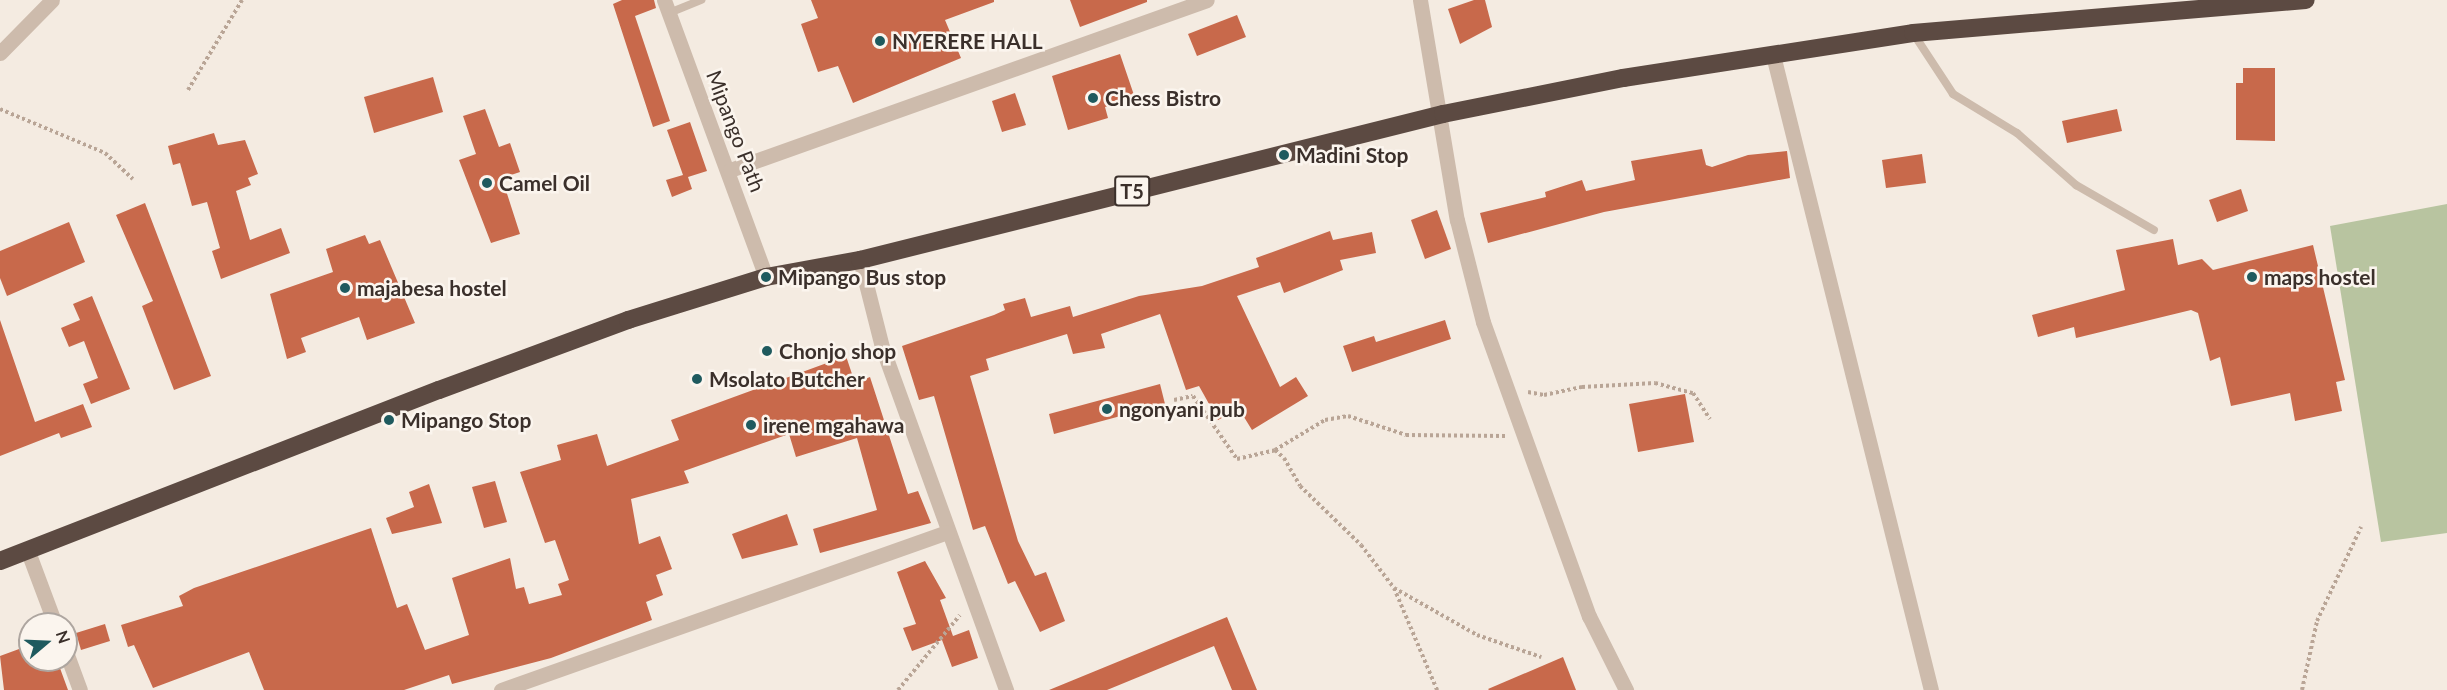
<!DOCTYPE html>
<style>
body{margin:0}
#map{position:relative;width:2447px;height:690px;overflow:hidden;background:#f4ebe1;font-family:Lato,sans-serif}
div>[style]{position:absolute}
.green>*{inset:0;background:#b8c4a0}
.building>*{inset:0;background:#c8694b}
.path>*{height:4px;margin-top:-2px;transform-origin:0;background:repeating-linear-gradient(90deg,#b9a596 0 3px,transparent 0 6px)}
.lane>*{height:8px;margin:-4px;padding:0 4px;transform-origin:4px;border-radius:4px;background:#cdbbac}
.street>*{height:15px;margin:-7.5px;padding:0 7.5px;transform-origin:7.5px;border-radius:7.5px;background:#cdbbac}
.highway>*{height:18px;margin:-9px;padding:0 9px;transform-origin:9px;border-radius:9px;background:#5c4a42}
.dots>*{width:16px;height:16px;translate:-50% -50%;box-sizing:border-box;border:3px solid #fbf5ee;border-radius:50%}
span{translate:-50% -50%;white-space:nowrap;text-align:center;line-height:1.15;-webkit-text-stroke:5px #fbf5ee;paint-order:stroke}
.shield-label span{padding:2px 4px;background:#fbf5ee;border:2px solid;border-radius:4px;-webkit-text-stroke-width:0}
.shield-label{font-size:20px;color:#3b302b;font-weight:700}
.poi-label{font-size:21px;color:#3b302b;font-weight:700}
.left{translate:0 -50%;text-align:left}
.street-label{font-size:21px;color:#3b302b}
.north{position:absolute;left:18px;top:612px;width:60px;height:60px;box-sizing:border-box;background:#fbf5ee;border:2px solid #aea6a0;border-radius:50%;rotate:71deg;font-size:16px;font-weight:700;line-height:24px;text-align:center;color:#3b302b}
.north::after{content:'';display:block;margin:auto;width:21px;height:27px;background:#1f5a5e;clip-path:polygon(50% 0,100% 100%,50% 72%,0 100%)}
</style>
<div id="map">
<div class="green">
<div style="clip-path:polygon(2447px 204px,2447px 533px,2381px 542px,2330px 226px)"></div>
</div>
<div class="building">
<div style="clip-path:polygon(622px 0,654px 0,656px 8px,635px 16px,670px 121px,653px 127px,613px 4px)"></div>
<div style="clip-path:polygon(811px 0,994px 0,994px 2px,945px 20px,961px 58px,853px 103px,838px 66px,818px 72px,801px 24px,818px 18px)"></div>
<div style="clip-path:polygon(1070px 0,1147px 0,1147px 2px,1080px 27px)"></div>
<div style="clip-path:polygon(1474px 0,1485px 0,1492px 27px,1460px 44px,1448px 9px)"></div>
<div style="clip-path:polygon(1237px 15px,1246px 37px,1197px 56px,1188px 34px)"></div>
<div style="clip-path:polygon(1120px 54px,1135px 98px,1105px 107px,1108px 118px,1068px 130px,1052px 76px)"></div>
<div style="clip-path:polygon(2243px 68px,2275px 68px,2275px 141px,2236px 140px,2236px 83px,2243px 83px)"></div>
<div style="clip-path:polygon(433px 77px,443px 112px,374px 133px,364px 97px)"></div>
<div style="clip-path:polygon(1015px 93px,1026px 125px,1002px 132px,992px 101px)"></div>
<div style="clip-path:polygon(485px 109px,499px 147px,510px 143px,520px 172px,502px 178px,520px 234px,491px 243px,459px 160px,476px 154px,463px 116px)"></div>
<div style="clip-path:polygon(2117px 109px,2122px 131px,2067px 143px,2062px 121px)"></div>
<div style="clip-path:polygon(690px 122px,707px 171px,688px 177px,692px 189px,672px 197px,666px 180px,683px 175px,667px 130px)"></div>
<div style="clip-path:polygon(214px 133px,218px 145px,245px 140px,258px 174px,248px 178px,251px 185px,236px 191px,250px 240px,281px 228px,290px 253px,221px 279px,212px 251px,220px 248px,207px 202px,192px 206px,180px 163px,173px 165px,168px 146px)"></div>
<div style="clip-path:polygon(1702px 149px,1706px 165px,1712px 167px,1748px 155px,1787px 151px,1790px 178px,1604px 212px,1488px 243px,1480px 213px,1546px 197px,1545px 192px,1582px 180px,1586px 191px,1635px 180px,1631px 161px)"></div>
<div style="clip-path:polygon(1922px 154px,1926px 183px,1886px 188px,1882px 160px)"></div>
<div style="clip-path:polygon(2241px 189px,2248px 211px,2217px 222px,2209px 200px)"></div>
<div style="clip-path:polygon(145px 203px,211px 376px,174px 390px,142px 306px,153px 301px,116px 215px)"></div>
<div style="clip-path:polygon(1437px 210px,1451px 249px,1425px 259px,1411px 220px)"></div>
<div style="clip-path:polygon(69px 222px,85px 262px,7px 296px,0 278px,0 251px)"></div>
<div style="clip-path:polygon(1330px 231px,1333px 240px,1372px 232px,1376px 253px,1340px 260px,1343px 270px,1284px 293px,1280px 282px,1237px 296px,1280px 387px,1296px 377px,1308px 396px,1252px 430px,1239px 409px,1218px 420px,1199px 386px,1186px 390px,1160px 314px,1101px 334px,1105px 348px,1073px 354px,1067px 334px,986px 359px,989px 370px,970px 376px,1018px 541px,1035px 576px,1046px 572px,1065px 621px,1040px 632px,1015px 581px,1008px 584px,985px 526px,973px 530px,934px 396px,919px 400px,902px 346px,994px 315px,1005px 310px,1003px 304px,1025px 298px,1031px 317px,1070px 306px,1073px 317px,1139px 296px,1202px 286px,1259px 267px,1256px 258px)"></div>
<div style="clip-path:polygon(365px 235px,369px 244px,380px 240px,415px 323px,367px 340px,359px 317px,301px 338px,306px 352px,287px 359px,270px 294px,333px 272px,326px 249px)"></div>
<div style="clip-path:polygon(2173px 239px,2178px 265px,2202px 259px,2213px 270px,2313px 245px,2345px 380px,2336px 382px,2342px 411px,2295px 421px,2290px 393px,2231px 406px,2220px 357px,2210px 361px,2198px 313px,2191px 310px,2076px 338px,2074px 327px,2038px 337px,2032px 315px,2125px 290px,2116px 250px)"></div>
<div style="clip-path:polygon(92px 296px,130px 389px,91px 404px,83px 384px,98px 378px,84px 341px,69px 347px,61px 328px,80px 320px,73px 304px)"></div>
<div style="clip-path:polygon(0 320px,35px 422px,83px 404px,92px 427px,61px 438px,59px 433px,0 456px)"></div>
<div style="clip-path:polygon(1445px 320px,1451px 339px,1352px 372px,1343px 346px,1374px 336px,1376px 342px)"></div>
<div style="clip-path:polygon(846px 356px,855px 383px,870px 377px,908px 494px,918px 491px,931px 523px,820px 553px,813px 529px,877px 510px,857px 438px,796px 457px,789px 434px,684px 471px,689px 483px,631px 499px,639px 544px,660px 536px,672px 569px,656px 575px,663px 595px,646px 602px,652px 620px,551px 658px,452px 684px,449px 675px,404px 690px,264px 690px,249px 652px,153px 688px,134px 645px,128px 647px,121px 625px,183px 606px,179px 596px,194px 588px,371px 528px,397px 608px,407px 604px,425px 650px,469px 635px,452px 578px,510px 558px,516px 589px,524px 587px,529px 604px,562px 595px,558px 584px,569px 580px,555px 540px,545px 543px,520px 472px,561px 460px,557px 445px,597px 434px,607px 466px,679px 440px,671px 420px)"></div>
<div style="clip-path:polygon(1160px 384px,1165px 404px,1054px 434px,1049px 414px)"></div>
<div style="clip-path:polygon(1685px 394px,1694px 442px,1638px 452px,1629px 404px)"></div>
<div style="clip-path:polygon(495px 481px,507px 522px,484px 528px,472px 487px)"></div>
<div style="clip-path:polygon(429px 484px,442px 523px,392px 534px,386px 518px,414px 507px,409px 492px)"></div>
<div style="clip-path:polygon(787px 514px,798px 545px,742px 559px,732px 534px)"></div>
<div style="clip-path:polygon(925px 561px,946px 598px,940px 600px,953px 636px,969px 630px,978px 658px,952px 667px,942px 640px,912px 651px,903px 628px,916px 624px,897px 572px)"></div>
<div style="clip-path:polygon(1227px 617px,1257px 690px,1232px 690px,1214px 646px,1107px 690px,1049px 690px)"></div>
<div style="clip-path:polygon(105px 624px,110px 641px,81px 650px,76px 633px)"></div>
<div style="clip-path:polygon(30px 645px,30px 660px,57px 660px,68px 690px,4px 690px,0 656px)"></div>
<div style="clip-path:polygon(1563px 657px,1576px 690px,1489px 690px,1488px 689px)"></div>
</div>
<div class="path">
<div style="left:188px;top:90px;width:105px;rotate:-59deg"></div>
<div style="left:0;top:109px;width:114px;rotate:22.7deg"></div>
<div style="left:105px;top:153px;width:38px;rotate:43deg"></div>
<div style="left:1528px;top:392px;width:16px;rotate:11deg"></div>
<div style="left:1544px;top:395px;width:39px;rotate:-12deg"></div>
<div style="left:1582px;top:387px;width:73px;rotate:-3.1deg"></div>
<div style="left:1655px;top:383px;width:39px;rotate:15deg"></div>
<div style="left:1693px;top:393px;width:31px;rotate:57deg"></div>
<div style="left:1174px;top:400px;width:19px;rotate:-12deg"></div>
<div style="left:1193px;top:396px;width:77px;rotate:55.1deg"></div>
<div style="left:1237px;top:459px;width:39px;rotate:-13deg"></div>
<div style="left:1275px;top:450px;width:12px;rotate:42deg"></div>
<div style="left:1284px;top:458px;width:32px;rotate:60deg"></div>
<div style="left:1300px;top:486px;width:85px;rotate:44deg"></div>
<div style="left:1361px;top:545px;width:54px;rotate:52.5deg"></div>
<div style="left:1394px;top:588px;width:111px;rotate:67.1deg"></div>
<div style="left:1275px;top:450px;width:58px;rotate:-31deg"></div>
<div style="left:1325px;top:420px;width:23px;rotate:-10deg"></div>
<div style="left:1348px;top:416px;width:61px;rotate:18.1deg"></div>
<div style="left:1406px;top:435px;width:99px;rotate:0.6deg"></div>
<div style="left:1394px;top:588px;width:95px;rotate:29.5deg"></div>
<div style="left:1477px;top:635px;width:68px;rotate:19deg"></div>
<div style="left:898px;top:690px;width:97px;rotate:-50.4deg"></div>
<div style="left:2302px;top:690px;width:71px;rotate:-77.7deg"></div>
<div style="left:2317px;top:621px;width:104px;rotate:-64.9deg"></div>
</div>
<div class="lane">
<div style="left:669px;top:13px;width:35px;rotate:-22deg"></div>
<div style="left:1913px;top:33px;width:73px;rotate:56.7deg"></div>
<div style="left:1953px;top:94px;width:75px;rotate:31.4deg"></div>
<div style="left:2017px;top:133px;width:79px;rotate:41.4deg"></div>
<div style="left:2076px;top:185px;width:90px;rotate:30deg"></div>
</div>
<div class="street">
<div style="left:664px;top:0;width:295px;rotate:69.8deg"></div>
<div style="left:1420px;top:0;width:223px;rotate:80.5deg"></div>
<div style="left:1457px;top:220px;width:105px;rotate:75.7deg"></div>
<div style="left:1483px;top:322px;width:313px;rotate:70.2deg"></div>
<div style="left:1589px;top:616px;width:83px;rotate:63.4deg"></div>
<div style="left:0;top:53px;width:74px;rotate:-45.5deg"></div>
<div style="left:1773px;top:55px;width:654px;rotate:76.03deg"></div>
<div style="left:730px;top:170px;width:506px;rotate:-19.62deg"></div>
<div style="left:860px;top:260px;width:90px;rotate:75.8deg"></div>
<div style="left:882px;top:347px;width:365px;rotate:70.1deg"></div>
<div style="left:27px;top:549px;width:80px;rotate:69.5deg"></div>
<div style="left:66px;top:652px;width:40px;rotate:69.8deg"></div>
<div style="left:501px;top:690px;width:473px;rotate:-19.5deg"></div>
</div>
<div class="highway">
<div style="left:0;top:561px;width:471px;rotate:-21.3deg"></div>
<div style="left:439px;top:390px;width:202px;rotate:-20.3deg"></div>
<div style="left:628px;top:320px;width:145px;rotate:-17.3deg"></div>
<div style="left:766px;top:277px;width:96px;rotate:-10.3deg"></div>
<div style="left:860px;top:260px;width:601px;rotate:-14.06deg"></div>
<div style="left:1443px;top:114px;width:184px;rotate:-11.3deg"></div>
<div style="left:1623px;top:78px;width:293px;rotate:-8.8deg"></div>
<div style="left:1913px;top:33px;width:394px;rotate:-4.8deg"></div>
</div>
<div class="dots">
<div style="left:880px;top:41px;background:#1f5a5e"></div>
<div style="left:1093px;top:98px;background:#1f5a5e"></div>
<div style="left:1284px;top:155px;background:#1f5a5e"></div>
<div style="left:487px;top:183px;background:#1f5a5e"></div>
<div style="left:766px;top:277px;background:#1f5a5e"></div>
<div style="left:2252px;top:277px;background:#1f5a5e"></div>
<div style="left:345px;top:288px;background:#1f5a5e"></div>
<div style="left:767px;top:351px;background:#1f5a5e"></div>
<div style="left:697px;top:379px;background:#1f5a5e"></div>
<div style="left:1107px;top:409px;background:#1f5a5e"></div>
<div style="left:389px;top:420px;background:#1f5a5e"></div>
<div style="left:751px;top:425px;background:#1f5a5e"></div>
</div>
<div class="shield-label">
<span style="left:1132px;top:191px">T5</span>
</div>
<div class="poi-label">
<span class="left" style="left:892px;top:41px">NYERERE HALL</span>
<span class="left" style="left:1105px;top:98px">Chess Bistro</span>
<span class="left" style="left:1296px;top:155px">Madini Stop</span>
<span class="left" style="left:499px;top:183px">Camel Oil</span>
<span class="left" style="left:778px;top:277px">Mipango Bus stop</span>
<span class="left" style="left:2264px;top:277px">maps hostel</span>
<span class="left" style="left:357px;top:288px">majabesa hostel</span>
<span class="left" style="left:779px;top:351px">Chonjo shop</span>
<span class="left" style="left:709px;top:379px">Msolato Butcher</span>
<span class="left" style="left:1119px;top:409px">ngonyani pub</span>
<span class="left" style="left:401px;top:420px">Mipango Stop</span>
<span class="left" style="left:763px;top:425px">irene mgahawa</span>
</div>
<div class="street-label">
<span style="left:736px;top:131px;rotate:69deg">Mipango Path</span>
</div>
<div class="north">N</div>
</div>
